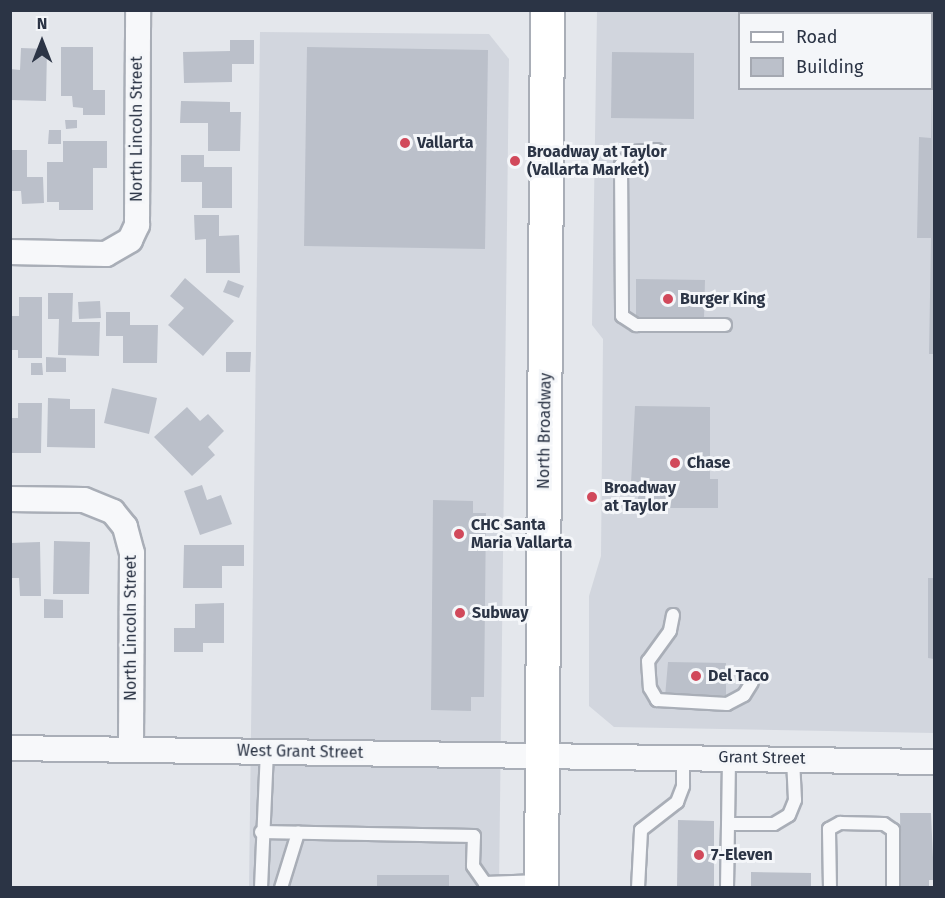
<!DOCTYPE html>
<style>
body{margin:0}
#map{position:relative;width:945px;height:898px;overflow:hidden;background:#e4e7ec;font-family:"Fira Sans",sans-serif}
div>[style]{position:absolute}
.built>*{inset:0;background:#d2d6de}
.building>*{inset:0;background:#bbc0ca}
.roads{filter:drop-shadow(2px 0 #a9aeb7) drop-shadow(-2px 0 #a9aeb7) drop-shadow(0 2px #a9aeb7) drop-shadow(0 -2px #a9aeb7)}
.service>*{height:12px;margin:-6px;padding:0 6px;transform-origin:6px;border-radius:6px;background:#f7f8fa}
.minor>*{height:24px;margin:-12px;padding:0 12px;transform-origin:12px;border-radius:12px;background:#f7f8fa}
.primary>*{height:33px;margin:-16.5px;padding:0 16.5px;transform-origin:16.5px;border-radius:16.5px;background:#fff}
.dots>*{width:16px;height:16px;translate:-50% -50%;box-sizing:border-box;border:3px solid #f4f6f9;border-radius:50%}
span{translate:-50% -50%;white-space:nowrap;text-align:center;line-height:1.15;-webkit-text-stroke:6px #f4f6f9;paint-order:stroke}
.street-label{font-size:16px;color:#2b3445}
.poi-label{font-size:16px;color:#2b3445;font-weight:700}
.left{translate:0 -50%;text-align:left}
.frame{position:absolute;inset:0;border:12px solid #2b3445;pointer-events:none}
.legend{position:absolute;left:738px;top:12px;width:195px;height:78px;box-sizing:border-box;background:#f4f6f9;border:2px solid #a4a8b1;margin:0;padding:8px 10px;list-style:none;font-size:18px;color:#2b3445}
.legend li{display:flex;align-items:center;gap:12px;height:30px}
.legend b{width:30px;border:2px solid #a4a8b1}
.north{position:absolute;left:12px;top:12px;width:60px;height:60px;-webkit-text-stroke:4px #f4f6f9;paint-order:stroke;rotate:0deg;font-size:16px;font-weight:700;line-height:24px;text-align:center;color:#2b3445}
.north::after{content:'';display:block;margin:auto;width:21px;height:27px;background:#2b3445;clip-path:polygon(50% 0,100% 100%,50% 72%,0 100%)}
</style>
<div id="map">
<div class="built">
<div style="clip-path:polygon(evenodd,597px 11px,934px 11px,934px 733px,614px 727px,589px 706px,589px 596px,601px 556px,603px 339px,592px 325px,597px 11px,740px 14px,932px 14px,932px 88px,740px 88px,740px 14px)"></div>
<div style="clip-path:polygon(260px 32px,489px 34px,509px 59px,499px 887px,249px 888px)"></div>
</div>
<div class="building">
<div style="clip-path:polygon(230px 40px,254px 40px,254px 64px,232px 64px,232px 82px,184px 83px,183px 52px,230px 51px)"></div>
<div style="clip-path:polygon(61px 47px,93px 47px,93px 90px,105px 90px,105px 115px,83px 115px,83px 108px,73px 107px,72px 96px,61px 96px)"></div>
<div style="clip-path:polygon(307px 47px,488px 50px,485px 249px,304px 246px)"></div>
<div style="clip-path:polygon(21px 48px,47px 49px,46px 101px,10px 100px,10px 69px,20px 70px)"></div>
<div style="clip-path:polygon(612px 52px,694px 53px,694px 119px,611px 118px)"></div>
<div style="clip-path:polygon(932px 76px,934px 354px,929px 354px,931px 238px,917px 238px,919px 137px,931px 138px)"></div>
<div style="clip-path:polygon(181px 101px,230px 102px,230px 112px,241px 112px,240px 151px,208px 151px,208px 123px,180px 123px)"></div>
<div style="clip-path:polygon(65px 120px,77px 120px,77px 128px,66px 129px)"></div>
<div style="clip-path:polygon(49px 130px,61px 130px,61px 144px,48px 144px)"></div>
<div style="clip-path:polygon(63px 141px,107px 141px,107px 168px,93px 168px,93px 210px,59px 210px,59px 202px,47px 202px,47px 162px,63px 162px)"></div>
<div style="clip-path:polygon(10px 150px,27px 150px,27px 177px,43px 177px,44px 203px,22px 204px,21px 191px,10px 191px)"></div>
<div style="clip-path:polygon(181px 155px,204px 155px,204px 167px,232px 167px,232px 208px,202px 208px,202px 182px,181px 182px)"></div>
<div style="clip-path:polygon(194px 215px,219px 215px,219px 236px,239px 235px,240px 273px,206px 273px,206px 239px,195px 240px)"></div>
<div style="clip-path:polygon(185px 278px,234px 321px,203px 356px,168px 325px,184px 308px,170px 296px)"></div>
<div style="clip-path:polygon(636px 279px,705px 280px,704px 318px,636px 317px)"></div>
<div style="clip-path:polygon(228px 280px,244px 286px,239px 298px,223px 292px)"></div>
<div style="clip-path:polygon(48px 293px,73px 293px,72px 322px,100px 322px,99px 356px,58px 355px,59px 319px,48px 319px)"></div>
<div style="clip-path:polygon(19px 297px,42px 297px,42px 358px,18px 358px,18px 350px,10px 350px,10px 316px,19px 316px)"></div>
<div style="clip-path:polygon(100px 301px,101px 318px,79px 319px,78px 302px)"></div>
<div style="clip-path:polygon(106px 312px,130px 312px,130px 325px,158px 325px,157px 363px,123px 363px,123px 336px,106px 336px)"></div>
<div style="clip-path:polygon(226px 352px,251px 352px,250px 372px,226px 372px)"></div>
<div style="clip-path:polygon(46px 357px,66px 358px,66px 372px,46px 372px)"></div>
<div style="clip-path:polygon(31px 363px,42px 363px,43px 375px,31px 375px)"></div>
<div style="clip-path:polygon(112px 388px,157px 398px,149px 434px,104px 423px)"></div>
<div style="clip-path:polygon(48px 398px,70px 399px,70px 409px,95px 409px,95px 448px,47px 447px)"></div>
<div style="clip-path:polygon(18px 403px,42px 403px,41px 453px,10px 453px,10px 418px,18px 418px)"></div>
<div style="clip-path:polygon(635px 406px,710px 407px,710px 479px,718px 479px,718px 508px,638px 508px,638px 483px,631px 483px)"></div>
<div style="clip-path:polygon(187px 407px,200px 421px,208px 414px,224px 431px,208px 447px,215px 455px,192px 476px,154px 437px)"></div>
<div style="clip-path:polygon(202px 485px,207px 500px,221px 495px,232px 524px,200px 535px,184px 491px)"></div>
<div style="clip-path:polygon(433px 500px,473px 501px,473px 513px,486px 513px,484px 697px,471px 697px,471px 711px,431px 710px)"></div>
<div style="clip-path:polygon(54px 541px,90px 542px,89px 594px,53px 594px)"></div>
<div style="clip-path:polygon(40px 542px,41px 596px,20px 596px,19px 578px,10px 578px,10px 543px)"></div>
<div style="clip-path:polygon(184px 545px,244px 545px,244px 566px,222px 566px,222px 588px,183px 588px)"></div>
<div style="clip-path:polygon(928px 578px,934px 578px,934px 659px,928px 658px)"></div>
<div style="clip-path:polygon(44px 599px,63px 600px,63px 618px,44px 618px)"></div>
<div style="clip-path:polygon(224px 603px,224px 643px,203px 643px,203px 652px,174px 652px,174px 628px,195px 628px,195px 604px)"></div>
<div style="clip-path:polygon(668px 662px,726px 663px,726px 695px,665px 697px)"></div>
<div style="clip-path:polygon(900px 813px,931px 813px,934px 880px,929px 880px,929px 888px,901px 888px)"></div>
<div style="clip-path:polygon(678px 820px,714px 821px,714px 888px,677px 888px)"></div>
<div style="clip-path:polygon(751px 872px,811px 873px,811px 888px,751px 888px)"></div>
<div style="clip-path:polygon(377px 875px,449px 875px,449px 888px,377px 888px)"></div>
</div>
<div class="roads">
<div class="service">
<div style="left:657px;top:150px;width:24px;rotate:175deg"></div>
<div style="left:633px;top:152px;width:18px;rotate:133deg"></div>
<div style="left:621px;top:165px;width:151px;rotate:89.6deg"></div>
<div style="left:622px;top:316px;width:17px;rotate:33deg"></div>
<div style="left:636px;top:325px;width:89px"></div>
<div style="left:673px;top:615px;width:16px;rotate:101deg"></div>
<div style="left:670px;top:631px;width:37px;rotate:126deg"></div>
<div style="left:648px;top:661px;width:27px;rotate:86deg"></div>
<div style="left:650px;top:688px;width:14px;rotate:60deg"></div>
<div style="left:657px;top:700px;width:70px;rotate:3.3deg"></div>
<div style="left:727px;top:704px;width:19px;rotate:-28deg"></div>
<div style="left:744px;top:695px;width:15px;rotate:-58deg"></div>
<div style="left:728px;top:824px;width:46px"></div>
<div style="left:774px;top:824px;width:17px;rotate:-31deg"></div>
<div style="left:789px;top:815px;width:16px;rotate:-68deg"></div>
<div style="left:795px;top:800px;width:41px;rotate:-92.8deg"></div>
<div style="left:261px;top:832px;width:213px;rotate:1.1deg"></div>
<div style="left:474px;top:836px;width:30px;rotate:92deg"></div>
<div style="left:473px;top:866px;width:21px;rotate:55deg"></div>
<div style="left:485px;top:883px;width:56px;rotate:-2deg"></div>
<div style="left:261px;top:888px;width:137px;rotate:-87.5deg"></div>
<div style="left:281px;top:888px;width:58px;rotate:-72.8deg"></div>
<div style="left:638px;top:888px;width:58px;rotate:-87deg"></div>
<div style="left:641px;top:830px;width:46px;rotate:-37.9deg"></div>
<div style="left:677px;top:802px;width:17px;rotate:-69deg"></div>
<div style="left:683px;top:786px;width:30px;rotate:-90deg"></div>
<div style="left:727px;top:888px;width:131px;rotate:-89.1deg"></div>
<div style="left:830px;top:888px;width:59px;rotate:-91deg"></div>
<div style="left:829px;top:829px;width:13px;rotate:-29deg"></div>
<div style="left:840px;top:823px;width:44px;rotate:1.3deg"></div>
<div style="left:884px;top:824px;width:11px;rotate:34deg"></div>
<div style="left:893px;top:830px;width:58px;rotate:90deg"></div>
</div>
<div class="minor">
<div style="left:10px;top:252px;width:96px;rotate:1.2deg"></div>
<div style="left:106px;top:254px;width:28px;rotate:-30deg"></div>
<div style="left:130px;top:240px;width:17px;rotate:-65deg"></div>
<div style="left:137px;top:225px;width:215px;rotate:-89.7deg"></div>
<div style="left:10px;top:499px;width:74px;rotate:0.8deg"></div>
<div style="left:84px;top:500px;width:31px;rotate:22deg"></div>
<div style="left:113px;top:512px;width:19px;rotate:51deg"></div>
<div style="left:125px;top:527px;width:27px;rotate:75deg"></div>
<div style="left:132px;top:553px;width:197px;rotate:90.3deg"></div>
<div style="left:10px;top:748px;width:924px;rotate:0.87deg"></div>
</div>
<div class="primary">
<div style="left:541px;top:888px;width:878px;rotate:-89.61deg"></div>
</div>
</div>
<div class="dots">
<div style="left:405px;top:143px;background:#d1495b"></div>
<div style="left:515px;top:161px;background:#d1495b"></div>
<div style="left:668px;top:299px;background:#d1495b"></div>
<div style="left:675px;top:463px;background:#d1495b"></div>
<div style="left:592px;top:497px;background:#d1495b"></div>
<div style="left:459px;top:534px;background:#d1495b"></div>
<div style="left:460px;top:613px;background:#d1495b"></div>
<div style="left:696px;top:676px;background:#d1495b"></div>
<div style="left:699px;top:855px;background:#d1495b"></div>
</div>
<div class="street-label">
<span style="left:137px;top:129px;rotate:-90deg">North Lincoln Street</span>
<span style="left:545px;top:431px;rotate:-89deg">North Broadway</span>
<span style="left:131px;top:628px;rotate:-90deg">North Lincoln Street</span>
<span style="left:300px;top:752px;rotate:1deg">West Grant Street</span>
<span style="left:762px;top:758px;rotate:1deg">Grant Street</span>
</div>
<div class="poi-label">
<span class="left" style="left:417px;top:143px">Vallarta</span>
<span class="left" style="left:527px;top:161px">Broadway at Taylor<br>(Vallarta Market)</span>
<span class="left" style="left:680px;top:299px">Burger King</span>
<span class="left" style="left:687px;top:463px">Chase</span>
<span class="left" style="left:604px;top:497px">Broadway<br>at Taylor</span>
<span class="left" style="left:471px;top:534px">CHC Santa<br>Maria Vallarta</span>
<span class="left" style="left:472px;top:613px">Subway</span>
<span class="left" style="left:708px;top:676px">Del Taco</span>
<span class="left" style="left:711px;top:855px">7-Eleven</span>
</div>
<div class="frame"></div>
<ul class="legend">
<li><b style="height:8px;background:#fff"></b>Road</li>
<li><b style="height:16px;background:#bbc0ca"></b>Building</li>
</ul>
<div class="north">N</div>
</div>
